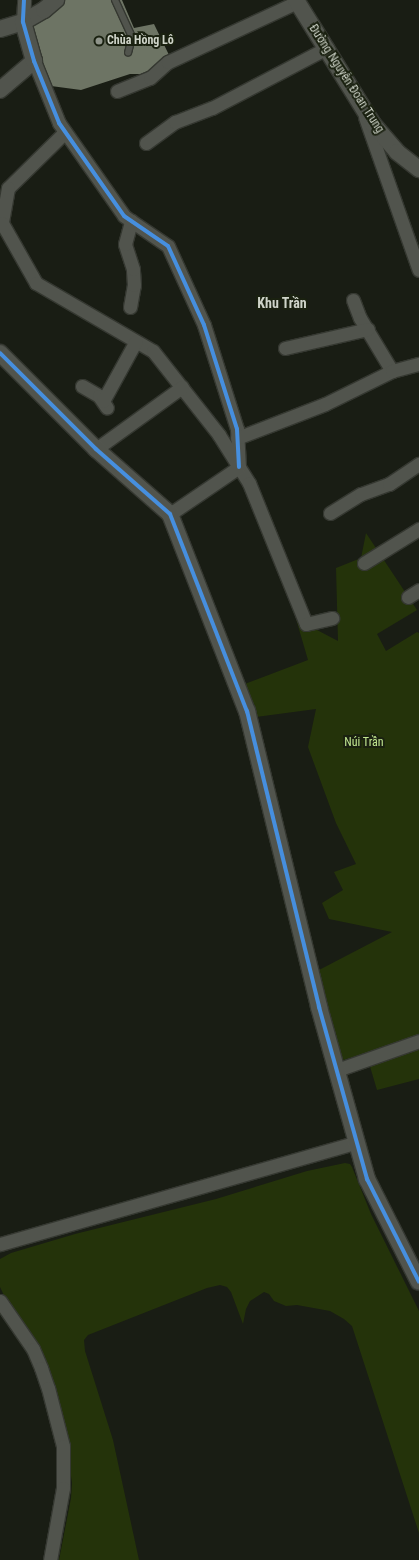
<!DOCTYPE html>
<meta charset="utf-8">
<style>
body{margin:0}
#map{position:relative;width:419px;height:1560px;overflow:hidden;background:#191d14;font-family:"Roboto Condensed",sans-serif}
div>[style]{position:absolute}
.green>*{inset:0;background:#24330a}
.building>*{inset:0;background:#6d7464}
.roads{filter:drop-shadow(1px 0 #353831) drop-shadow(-1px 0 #353831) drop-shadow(0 1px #353831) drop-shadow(0 -1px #353831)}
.service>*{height:6px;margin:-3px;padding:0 3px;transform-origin:3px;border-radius:3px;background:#51544d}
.minor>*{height:13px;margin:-6.5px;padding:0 6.5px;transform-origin:6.5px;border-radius:6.5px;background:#51544d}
.tertiary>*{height:16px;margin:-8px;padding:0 8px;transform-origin:8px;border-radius:8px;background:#51544d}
.cycleway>*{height:4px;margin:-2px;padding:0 2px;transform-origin:2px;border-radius:2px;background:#468fdf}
.dots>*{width:11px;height:11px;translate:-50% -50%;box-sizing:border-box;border:2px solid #1a2110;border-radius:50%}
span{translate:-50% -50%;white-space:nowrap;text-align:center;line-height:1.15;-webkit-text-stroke:4px #1a2110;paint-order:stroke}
.poi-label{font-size:12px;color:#cfd4c9;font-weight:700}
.left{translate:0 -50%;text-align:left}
.street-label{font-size:12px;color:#cfd4c9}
.park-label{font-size:12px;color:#c3e892}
.quarter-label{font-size:14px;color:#cfd4c9;font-weight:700}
</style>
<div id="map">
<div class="green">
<div style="clip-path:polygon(366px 533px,417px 610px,377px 634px,386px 651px,417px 632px,419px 633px,419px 1079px,377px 1090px,366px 1053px,340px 1061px,319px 970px,392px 932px,329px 919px,322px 903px,343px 890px,334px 872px,356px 864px,336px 823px,308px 747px,316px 709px,241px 719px,234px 688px,308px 660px,296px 619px,338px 641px,336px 568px,361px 558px)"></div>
<div style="clip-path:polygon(345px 1163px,350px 1164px,352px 1167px,371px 1214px,419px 1311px,419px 1533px,352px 1326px,344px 1319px,330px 1311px,297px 1305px,286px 1306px,274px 1301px,269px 1294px,264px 1292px,250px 1301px,246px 1309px,243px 1324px,231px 1292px,227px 1287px,220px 1285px,207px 1288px,88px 1335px,84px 1340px,85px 1351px,113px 1440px,139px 1560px,59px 1560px,71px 1498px,72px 1483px,63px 1421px,0 1287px,0 1259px,11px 1253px,75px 1234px,216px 1199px,307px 1171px)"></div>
</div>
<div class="building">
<div style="clip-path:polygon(60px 0,122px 0,134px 28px,154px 24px,169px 55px,154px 68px,141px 74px,130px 74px,81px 90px,51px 86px,30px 26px)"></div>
</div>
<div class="roads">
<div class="service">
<div style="left:115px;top:0;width:41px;rotate:65.3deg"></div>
<div style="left:132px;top:37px;width:16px;rotate:104deg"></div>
</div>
<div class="minor">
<div style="left:23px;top:22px;width:22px;rotate:-87deg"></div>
<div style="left:34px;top:61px;width:67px;rotate:68deg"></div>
<div style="left:59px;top:123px;width:113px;rotate:55deg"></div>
<div style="left:124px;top:216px;width:53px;rotate:34.3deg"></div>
<div style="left:168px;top:246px;width:87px;rotate:65.5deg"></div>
<div style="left:204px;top:325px;width:109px;rotate:72.4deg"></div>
<div style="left:237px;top:429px;width:37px;rotate:87deg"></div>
<div style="left:117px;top:91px;width:35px;rotate:-22deg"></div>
<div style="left:150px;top:78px;width:24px;rotate:-42deg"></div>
<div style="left:168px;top:62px;width:142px;rotate:-24.9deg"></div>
<div style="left:365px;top:117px;width:162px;rotate:70.6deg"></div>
<div style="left:65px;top:132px;width:80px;rotate:135.5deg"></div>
<div style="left:8px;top:188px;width:36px;rotate:100deg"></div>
<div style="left:2px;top:223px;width:69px;rotate:60.5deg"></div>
<div style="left:36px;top:283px;width:135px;rotate:30.2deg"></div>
<div style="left:153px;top:351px;width:107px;rotate:51.8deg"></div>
<div style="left:219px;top:435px;width:57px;rotate:58deg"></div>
<div style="left:249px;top:483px;width:152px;rotate:68deg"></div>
<div style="left:306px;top:624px;width:27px;rotate:-13deg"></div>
<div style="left:146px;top:143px;width:36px;rotate:-36deg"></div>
<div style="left:175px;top:122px;width:40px;rotate:-21deg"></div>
<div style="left:212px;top:108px;width:130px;rotate:-27.6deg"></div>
<div style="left:353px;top:300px;width:19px;rotate:69deg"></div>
<div style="left:360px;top:318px;width:62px;rotate:58.9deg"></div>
<div style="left:130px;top:307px;width:22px;rotate:-80deg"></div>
<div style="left:134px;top:285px;width:16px;rotate:-94deg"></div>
<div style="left:133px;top:269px;width:26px;rotate:-108deg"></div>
<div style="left:125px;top:244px;width:24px;rotate:-75deg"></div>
<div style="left:285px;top:348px;width:85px;rotate:-12.9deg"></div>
<div style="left:82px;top:386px;width:20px;rotate:30deg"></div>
<div style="left:99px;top:396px;width:14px;rotate:56deg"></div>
<div style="left:103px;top:401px;width:68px;rotate:-61.2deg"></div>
<div style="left:237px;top:438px;width:94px;rotate:-21.1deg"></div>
<div style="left:325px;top:404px;width:75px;rotate:-26.2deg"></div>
<div style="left:392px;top:371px;width:28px;rotate:-15deg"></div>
<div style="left:96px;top:449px;width:106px;rotate:-35.8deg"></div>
<div style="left:330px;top:513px;width:36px;rotate:-32deg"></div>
<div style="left:361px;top:494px;width:30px;rotate:-20deg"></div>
<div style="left:389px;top:484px;width:36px;rotate:-34deg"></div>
<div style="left:170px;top:514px;width:83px;rotate:-34.3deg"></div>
<div style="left:364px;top:563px;width:65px;rotate:-31.7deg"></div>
<div style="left:408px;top:597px;width:13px;rotate:-32deg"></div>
<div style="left:337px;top:1070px;width:87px;rotate:-19.5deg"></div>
<div style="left:0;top:1244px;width:371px;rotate:-15.9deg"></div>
<div style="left:0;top:1301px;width:58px;rotate:55.5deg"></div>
<div style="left:33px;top:1349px;width:21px;rotate:67deg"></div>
<div style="left:41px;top:1368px;width:21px;rotate:71deg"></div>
<div style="left:48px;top:1388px;width:60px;rotate:75.5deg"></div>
<div style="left:63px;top:1446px;width:42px;rotate:90deg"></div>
<div style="left:63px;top:1488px;width:73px;rotate:100.2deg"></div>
</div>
<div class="tertiary">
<div style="left:296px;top:0;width:146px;rotate:58.2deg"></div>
<div style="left:373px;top:124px;width:37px;rotate:49deg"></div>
<div style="left:397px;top:152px;width:28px;rotate:38deg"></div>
<div style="left:0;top:29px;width:24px;rotate:-17deg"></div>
<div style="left:23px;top:22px;width:24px;rotate:-30deg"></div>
<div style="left:44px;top:10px;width:16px;rotate:-40deg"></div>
<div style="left:0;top:90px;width:45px;rotate:-40.5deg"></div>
<div style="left:34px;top:61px;width:41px;rotate:-105.8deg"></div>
<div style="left:0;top:353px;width:136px;rotate:45deg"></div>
<div style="left:96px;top:449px;width:98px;rotate:41.3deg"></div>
<div style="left:170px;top:514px;width:212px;rotate:68.7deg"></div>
<div style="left:247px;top:711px;width:305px;rotate:76.3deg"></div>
<div style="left:319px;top:1007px;width:179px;rotate:74.4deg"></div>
<div style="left:367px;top:1179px;width:115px;rotate:63.2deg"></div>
</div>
</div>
<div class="cycleway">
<div style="left:24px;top:0;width:22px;rotate:93deg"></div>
<div style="left:23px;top:22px;width:41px;rotate:74.2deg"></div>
<div style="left:34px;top:61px;width:67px;rotate:68deg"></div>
<div style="left:59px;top:123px;width:113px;rotate:55deg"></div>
<div style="left:124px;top:216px;width:53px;rotate:34.3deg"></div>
<div style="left:168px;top:246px;width:87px;rotate:65.5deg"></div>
<div style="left:204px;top:325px;width:109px;rotate:72.4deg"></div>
<div style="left:237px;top:429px;width:38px;rotate:87deg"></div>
<div style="left:0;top:353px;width:136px;rotate:45deg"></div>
<div style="left:96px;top:449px;width:98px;rotate:41.3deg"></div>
<div style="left:170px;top:514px;width:212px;rotate:68.7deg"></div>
<div style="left:247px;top:711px;width:305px;rotate:76.3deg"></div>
<div style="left:319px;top:1007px;width:179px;rotate:74.4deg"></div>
<div style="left:367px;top:1179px;width:115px;rotate:63.2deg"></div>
</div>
<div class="dots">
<div style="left:99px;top:41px;background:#8f948a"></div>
</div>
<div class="poi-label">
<span class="left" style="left:107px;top:41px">Chùa Hồng Lô</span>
</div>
<div class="street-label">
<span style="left:346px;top:79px;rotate:57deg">Đường Nguyễn Đoan Trung</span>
</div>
<div class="park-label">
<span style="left:364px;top:743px">Núi Trần</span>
</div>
<div class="quarter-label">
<span style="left:282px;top:303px">Khu Trần</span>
</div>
</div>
